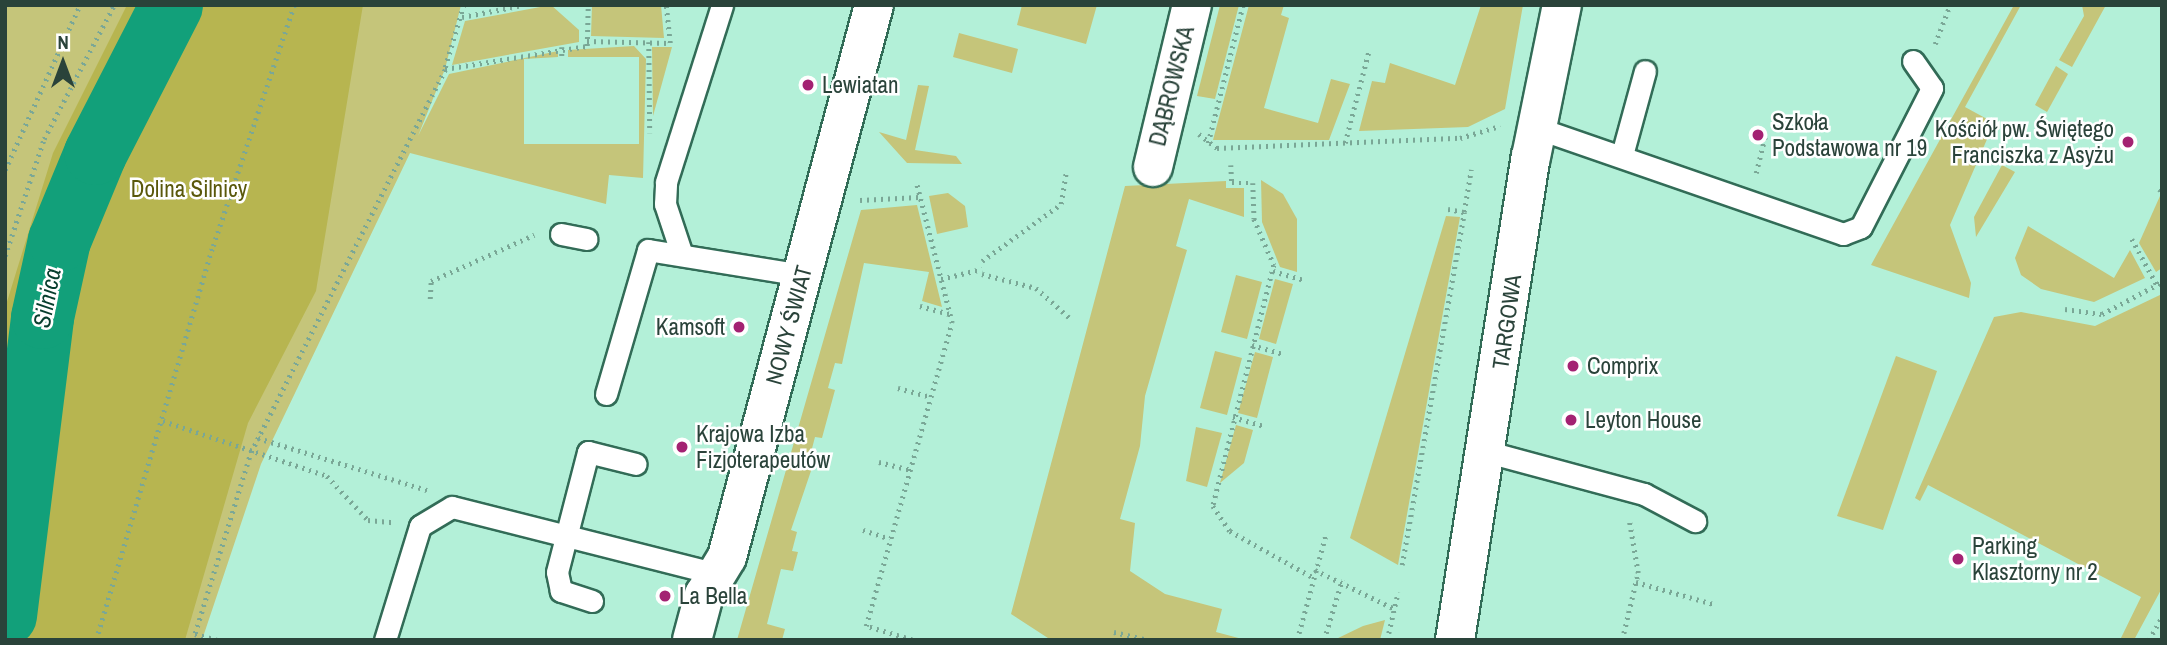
<!DOCTYPE html>
<meta charset="utf-8">
<style>
body{margin:0}
#map{position:relative;width:2167px;height:645px;overflow:hidden;background:#b3f0d8;font-family:"Archivo Narrow",sans-serif}
div>[style]{position:absolute}
.green>*{inset:0;background:#c5c57a}
.forest>*{inset:0;background:#b7b550}
.river>*{height:63px;margin:-31.5px;padding:0 31.5px;transform-origin:31.5px;border-radius:31.5px;background:#12a07a}
.path>*{height:4.5px;margin-top:-2.25px;transform-origin:0;background:repeating-linear-gradient(90deg,#7aa796 0 2px,transparent 0 7px)}
.roads{filter:drop-shadow(2px 0 #326c57) drop-shadow(-2px 0 #326c57) drop-shadow(0 2px #326c57) drop-shadow(0 -2px #326c57)}
.service>*{height:21px;margin:-10.5px;padding:0 10.5px;transform-origin:10.5px;border-radius:10.5px;background:#fff}
.minor>*{height:38px;margin:-19px;padding:0 19px;transform-origin:19px;border-radius:19px;background:#fff}
.dots>*{width:19px;height:19px;translate:-50% -50%;box-sizing:border-box;border:4px solid #fff;border-radius:50%}
span{translate:-50% -50%;white-space:nowrap;text-align:center;line-height:1.15;-webkit-text-stroke:5px #fff;paint-order:stroke}
.poi-label{font-size:23px;color:#2a433a}
.left{translate:0 -50%;text-align:left}
.right{translate:-100% -50%;text-align:right}
.street-label{font-size:23px;color:#2a433a}
.park-label{font-size:23px;color:#5a580b}
.water-label{font-size:24px;color:#073e2e;font-style:italic}
.frame{position:absolute;inset:0;border:7px solid #2a433a;pointer-events:none}
.north{position:absolute;left:28px;top:28px;width:70px;height:70px;-webkit-text-stroke:5px #fff;paint-order:stroke;rotate:0deg;font-size:19px;font-weight:700;line-height:28px;text-align:center;color:#2a433a}
.north::after{content:'';display:block;margin:auto;width:24px;height:32px;background:#2a433a;clip-path:polygon(50% 0,100% 100%,50% 72%,0 100%)}
</style>
<div id="map">
<div class="green">
<div style="clip-path:polygon(5px 5px,461px 5px,445px 69px,418px 136px,449px 74px,558px 51px,558px 57px,524px 59px,524px 144px,639px 144px,639px 57px,568px 57px,568px 50px,634px 46px,646px 59px,643px 178px,609px 175px,606px 204px,410px 153px,261px 464px,202px 640px,5px 640px)"></div>
<div style="clip-path:polygon(551px 5px,579px 30px,579px 42px,452px 65px,465px 21px)"></div>
<div style="clip-path:polygon(592px 5px,661px 5px,664px 38px,591px 36px)"></div>
<div style="clip-path:polygon(1022px 5px,1097px 5px,1086px 44px,1017px 25px)"></div>
<div style="clip-path:polygon(1220px 5px,1239px 5px,1215px 99px,1197px 96px)"></div>
<div style="clip-path:polygon(1249px 5px,1284px 5px,1281px 15px,1289px 18px,1264px 108px,1318px 123px,1331px 79px,1350px 84px,1329px 140px,1213px 140px)"></div>
<div style="clip-path:polygon(1481px 5px,1523px 5px,1505px 109px,1468px 127px,1359px 131px,1372px 81px,1385px 83px,1390px 63px,1455px 85px)"></div>
<div style="clip-path:polygon(2014px 5px,2021px 5px,1965px 107px,1987px 119px,1991px 130px,1950px 225px,1971px 283px,1969px 298px,1871px 265px)"></div>
<div style="clip-path:polygon(2082px 5px,2106px 5px,2072px 67px,2059px 60px,2084px 16px)"></div>
<div style="clip-path:polygon(959px 33px,1018px 49px,1012px 73px,953px 57px)"></div>
<div style="clip-path:polygon(652px 47px,672px 47px,653px 116px)"></div>
<div style="clip-path:polygon(2056px 66px,2068px 74px,2047px 112px,2035px 105px)"></div>
<div style="clip-path:polygon(918px 85px,929px 86px,915px 150px,956px 156px,962px 164px,907px 163px,879px 132px,906px 140px)"></div>
<div style="clip-path:polygon(2002px 165px,2015px 172px,1976px 237px,1974px 217px)"></div>
<div style="clip-path:polygon(1261px 180px,1283px 194px,1297px 219px,1297px 272px,1280px 267px,1262px 222px)"></div>
<div style="clip-path:polygon(1226px 181px,1226px 188px,1244px 188px,1244px 217px,1189px 199px,1176px 246px,1187px 250px,1145px 396px,1140px 446px,1120px 519px,1135px 523px,1130px 571px,1165px 594px,1222px 609px,1216px 632px,1246px 640px,1051px 640px,1011px 614px,1125px 186px)"></div>
<div style="clip-path:polygon(948px 193px,965px 206px,968px 227px,937px 234px,929px 196px)"></div>
<div style="clip-path:polygon(2160px 196px,2162px 268px,2156px 272px,2139px 243px)"></div>
<div style="clip-path:polygon(917px 205px,942px 307px,922px 301px,929px 272px,864px 263px,842px 364px,835px 363px,828px 388px,835px 390px,822px 438px,815px 437px,809px 460px,814px 462px,791px 530px,797px 532px,792px 551px,798px 552px,793px 571px,781px 569px,767px 624px,785px 629px,782px 640px,737px 640px,861px 210px)"></div>
<div style="clip-path:polygon(1446px 216px,1460px 217px,1398px 565px,1350px 538px)"></div>
<div style="clip-path:polygon(2028px 226px,2114px 278px,2130px 250px,2145px 278px,2094px 302px,2041px 289px,2021px 275px,2015px 258px)"></div>
<div style="clip-path:polygon(1236px 275px,1262px 282px,1247px 339px,1221px 332px)"></div>
<div style="clip-path:polygon(1275px 279px,1293px 284px,1276px 344px,1259px 339px)"></div>
<div style="clip-path:polygon(2162px 294px,2162px 588px,2134px 640px,2120px 640px,2141px 597px,1928px 485px,1920px 501px,1915px 498px,1994px 317px,2021px 312px,2095px 326px)"></div>
<div style="clip-path:polygon(1215px 351px,1242px 358px,1227px 415px,1200px 408px)"></div>
<div style="clip-path:polygon(1255px 352px,1273px 357px,1257px 418px,1238px 413px)"></div>
<div style="clip-path:polygon(1896px 356px,1937px 371px,1883px 530px,1837px 516px)"></div>
<div style="clip-path:polygon(1236px 425px,1253px 430px,1244px 463px,1220px 483px)"></div>
<div style="clip-path:polygon(1196px 427px,1222px 433px,1207px 487px,1186px 481px)"></div>
<div style="clip-path:polygon(1385px 620px,1380px 640px,1334px 640px,1363px 626px)"></div>
</div>
<div class="forest">
<div style="clip-path:polygon(127px 5px,363px 5px,316px 291px,248px 423px,185px 640px,5px 640px,6px 305px,53px 153px)"></div>
</div>
<div class="river">
<div style="left:5px;top:615px;width:300px;rotate:-82.9deg"></div>
<div style="left:42px;top:317px;width:79px;rotate:-77.6deg"></div>
<div style="left:59px;top:240px;width:94px;rotate:-67.5deg"></div>
<div style="left:95px;top:153px;width:166px;rotate:-62.8deg"></div>
</div>
<div class="path">
<div style="left:464px;top:5px;width:67px;rotate:106.5deg"></div>
<div style="left:445px;top:69px;width:144px;rotate:-9.2deg"></div>
<div style="left:587px;top:46px;width:41px;rotate:-88.6deg"></div>
<div style="left:462px;top:17px;width:62px;rotate:-11.1deg"></div>
<div style="left:587px;top:41px;width:83px;rotate:1.4deg"></div>
<div style="left:670px;top:43px;width:38px;rotate:-96deg"></div>
<div style="left:649px;top:42px;width:91px;rotate:89.4deg"></div>
<div style="left:1935px;top:44px;width:42px;rotate:-69deg"></div>
<div style="left:562px;top:47px;width:12px;rotate:90deg"></div>
<div style="left:1199px;top:134px;width:23px;rotate:38deg"></div>
<div style="left:1217px;top:148px;width:243px;rotate:-2.4deg"></div>
<div style="left:1460px;top:138px;width:42px;rotate:-16.7deg"></div>
<div style="left:1208px;top:143px;width:142px;rotate:-75.8deg"></div>
<div style="left:1345px;top:143px;width:96px;rotate:-75.5deg"></div>
<div style="left:1231px;top:165px;width:18px;rotate:87deg"></div>
<div style="left:1232px;top:183px;width:21px"></div>
<div style="left:1253px;top:183px;width:36px;rotate:88deg"></div>
<div style="left:1254px;top:219px;width:50px;rotate:66.5deg"></div>
<div style="left:1274px;top:265px;width:249px;rotate:104.2deg"></div>
<div style="left:1213px;top:506px;width:30px;rotate:56deg"></div>
<div style="left:1230px;top:531px;width:96px;rotate:29.2deg"></div>
<div style="left:5px;top:170px;width:181px;rotate:-65.6deg"></div>
<div style="left:1756px;top:173px;width:37px;rotate:-76deg"></div>
<div style="left:2159px;top:189px;width:4px;rotate:34deg"></div>
<div style="left:860px;top:200px;width:59px;rotate:-2.9deg"></div>
<div style="left:1448px;top:209px;width:16px;rotate:11deg"></div>
<div style="left:1464px;top:212px;width:43px;rotate:-80.5deg"></div>
<div style="left:2132px;top:239px;width:52px;rotate:61.5deg"></div>
<div style="left:5px;top:256px;width:123px;rotate:-71.6deg"></div>
<div style="left:44px;top:139px;width:151px;rotate:-62.4deg"></div>
<div style="left:982px;top:261px;width:97px;rotate:-35.8deg"></div>
<div style="left:1061px;top:204px;width:31px;rotate:-81deg"></div>
<div style="left:1273px;top:271px;width:32px;rotate:16deg"></div>
<div style="left:982px;top:274px;width:56px;rotate:14.5deg"></div>
<div style="left:1036px;top:288px;width:47px;rotate:41.5deg"></div>
<div style="left:941px;top:279px;width:42px;rotate:-13.7deg"></div>
<div style="left:430px;top:299px;width:18px;rotate:-87deg"></div>
<div style="left:431px;top:281px;width:113px;rotate:-24.1deg"></div>
<div style="left:920px;top:306px;width:30px;rotate:15deg"></div>
<div style="left:2065px;top:309px;width:37px;rotate:8deg"></div>
<div style="left:2102px;top:314px;width:68px;rotate:-28.1deg"></div>
<div style="left:1252px;top:345px;width:32px;rotate:16deg"></div>
<div style="left:898px;top:388px;width:34px;rotate:15deg"></div>
<div style="left:1233px;top:417px;width:32px;rotate:16deg"></div>
<div style="left:163px;top:421px;width:173px;rotate:18.5deg"></div>
<div style="left:327px;top:476px;width:60px;rotate:47deg"></div>
<div style="left:368px;top:520px;width:25px;rotate:5deg"></div>
<div style="left:258px;top:438px;width:177px;rotate:17.1deg"></div>
<div style="left:879px;top:462px;width:32px;rotate:14deg"></div>
<div style="left:863px;top:530px;width:28px;rotate:18deg"></div>
<div style="left:1402px;top:565px;width:358px;rotate:-80deg"></div>
<div style="left:1315px;top:570px;width:89px;rotate:26deg"></div>
<div style="left:1636px;top:582px;width:81px;rotate:15.8deg"></div>
<div style="left:1114px;top:632px;width:36px;rotate:13deg"></div>
<div style="left:195px;top:634px;width:24px;rotate:15deg"></div>
<div style="left:96px;top:640px;width:411px;rotate:-73.5deg"></div>
<div style="left:213px;top:246px;width:254px;rotate:-71.4deg"></div>
<div style="left:193px;top:640px;width:197px;rotate:-72.9deg"></div>
<div style="left:251px;top:452px;width:429px;rotate:-63.1deg"></div>
<div style="left:912px;top:640px;width:48px;rotate:-163.1deg"></div>
<div style="left:866px;top:626px;width:315px;rotate:-74.2deg"></div>
<div style="left:952px;top:323px;width:146px;rotate:-104.3deg"></div>
<div style="left:1297px;top:640px;width:110px;rotate:-74.7deg"></div>
<div style="left:1324px;top:640px;width:63px;rotate:-73.3deg"></div>
<div style="left:1387px;top:640px;width:49px;rotate:-77.1deg"></div>
<div style="left:1622px;top:640px;width:69px;rotate:-76.6deg"></div>
<div style="left:1638px;top:573px;width:54px;rotate:-99.6deg"></div>
<div style="left:2149px;top:640px;width:26px;rotate:-61deg"></div>
</div>
<div class="roads">
<div class="service">
<div style="left:1537px;top:128px;width:324px;rotate:19.1deg"></div>
<div style="left:1843px;top:234px;width:19px;rotate:-21deg"></div>
<div style="left:1861px;top:227px;width:156px;rotate:-62.9deg"></div>
<div style="left:1932px;top:88px;width:33px;rotate:-125deg"></div>
<div style="left:1622px;top:155px;width:87px;rotate:-74.7deg"></div>
<div style="left:561px;top:234px;width:26px;rotate:11deg"></div>
<div style="left:682px;top:255px;width:54px;rotate:-108.4deg"></div>
<div style="left:665px;top:204px;width:22px;rotate:-87deg"></div>
<div style="left:666px;top:182px;width:186px;rotate:-72.4deg"></div>
<div style="left:606px;top:394px;width:150px;rotate:-73.7deg"></div>
<div style="left:648px;top:250px;width:156px;rotate:9.2deg"></div>
<div style="left:1488px;top:452px;width:162px;rotate:15.1deg"></div>
<div style="left:1644px;top:494px;width:58px;rotate:27.9deg"></div>
<div style="left:592px;top:601px;width:33px;rotate:-162deg"></div>
<div style="left:561px;top:591px;width:19px;rotate:-102deg"></div>
<div style="left:557px;top:572px;width:124px;rotate:-75.5deg"></div>
<div style="left:588px;top:452px;width:49px;rotate:14deg"></div>
<div style="left:385px;top:640px;width:119px;rotate:-72.9deg"></div>
<div style="left:420px;top:526px;width:37px;rotate:-31deg"></div>
<div style="left:452px;top:507px;width:272px;rotate:14.2deg"></div>
</div>
<div class="minor">
<div style="left:1153px;top:167px;width:167px;rotate:-76.5deg"></div>
<div style="left:692px;top:640px;width:47px;rotate:-75.1deg"></div>
<div style="left:704px;top:595px;width:44px;rotate:-58.8deg"></div>
<div style="left:727px;top:557px;width:571px;rotate:-75.09deg"></div>
<div style="left:1455px;top:640px;width:489px;rotate:-81.1deg"></div>
<div style="left:1531px;top:157px;width:155px;rotate:-78.5deg"></div>
</div>
</div>
<div class="dots">
<div style="left:808px;top:85px;background:#a32272"></div>
<div style="left:1758px;top:135px;background:#a32272"></div>
<div style="left:2128px;top:142px;background:#a32272"></div>
<div style="left:739px;top:327px;background:#a32272"></div>
<div style="left:1573px;top:366px;background:#a32272"></div>
<div style="left:1571px;top:420px;background:#a32272"></div>
<div style="left:682px;top:447px;background:#a32272"></div>
<div style="left:1958px;top:559px;background:#a32272"></div>
<div style="left:665px;top:596px;background:#a32272"></div>
</div>
<div class="poi-label">
<span class="left" style="left:822px;top:85px">Lewiatan</span>
<span class="left" style="left:1772px;top:135px">Szkoła<br>Podstawowa nr 19</span>
<span class="right" style="left:2114px;top:142px">Kościół pw. Świętego<br>Franciszka z Asyżu</span>
<span class="right" style="left:725px;top:327px">Kamsoft</span>
<span class="left" style="left:1587px;top:366px">Comprix</span>
<span class="left" style="left:1585px;top:420px">Leyton House</span>
<span class="left" style="left:696px;top:447px">Krajowa Izba<br>Fizjoterapeutów</span>
<span class="left" style="left:1972px;top:559px">Parking<br>Klasztorny nr 2</span>
<span class="left" style="left:679px;top:596px">La Bella</span>
</div>
<div class="street-label">
<span style="left:1172px;top:86px;rotate:-76deg">DĄBROWSKA</span>
<span style="left:1507px;top:322px;rotate:-82deg">TARGOWA</span>
<span style="left:789px;top:325px;rotate:-75deg">NOWY ŚWIAT</span>
</div>
<div class="park-label">
<span style="left:189px;top:189px">Dolina Silnicy</span>
</div>
<div class="water-label">
<span style="left:47px;top:298px;rotate:-79deg">Silnica</span>
</div>
<div class="frame"></div>
<div class="north">N</div>
</div>
